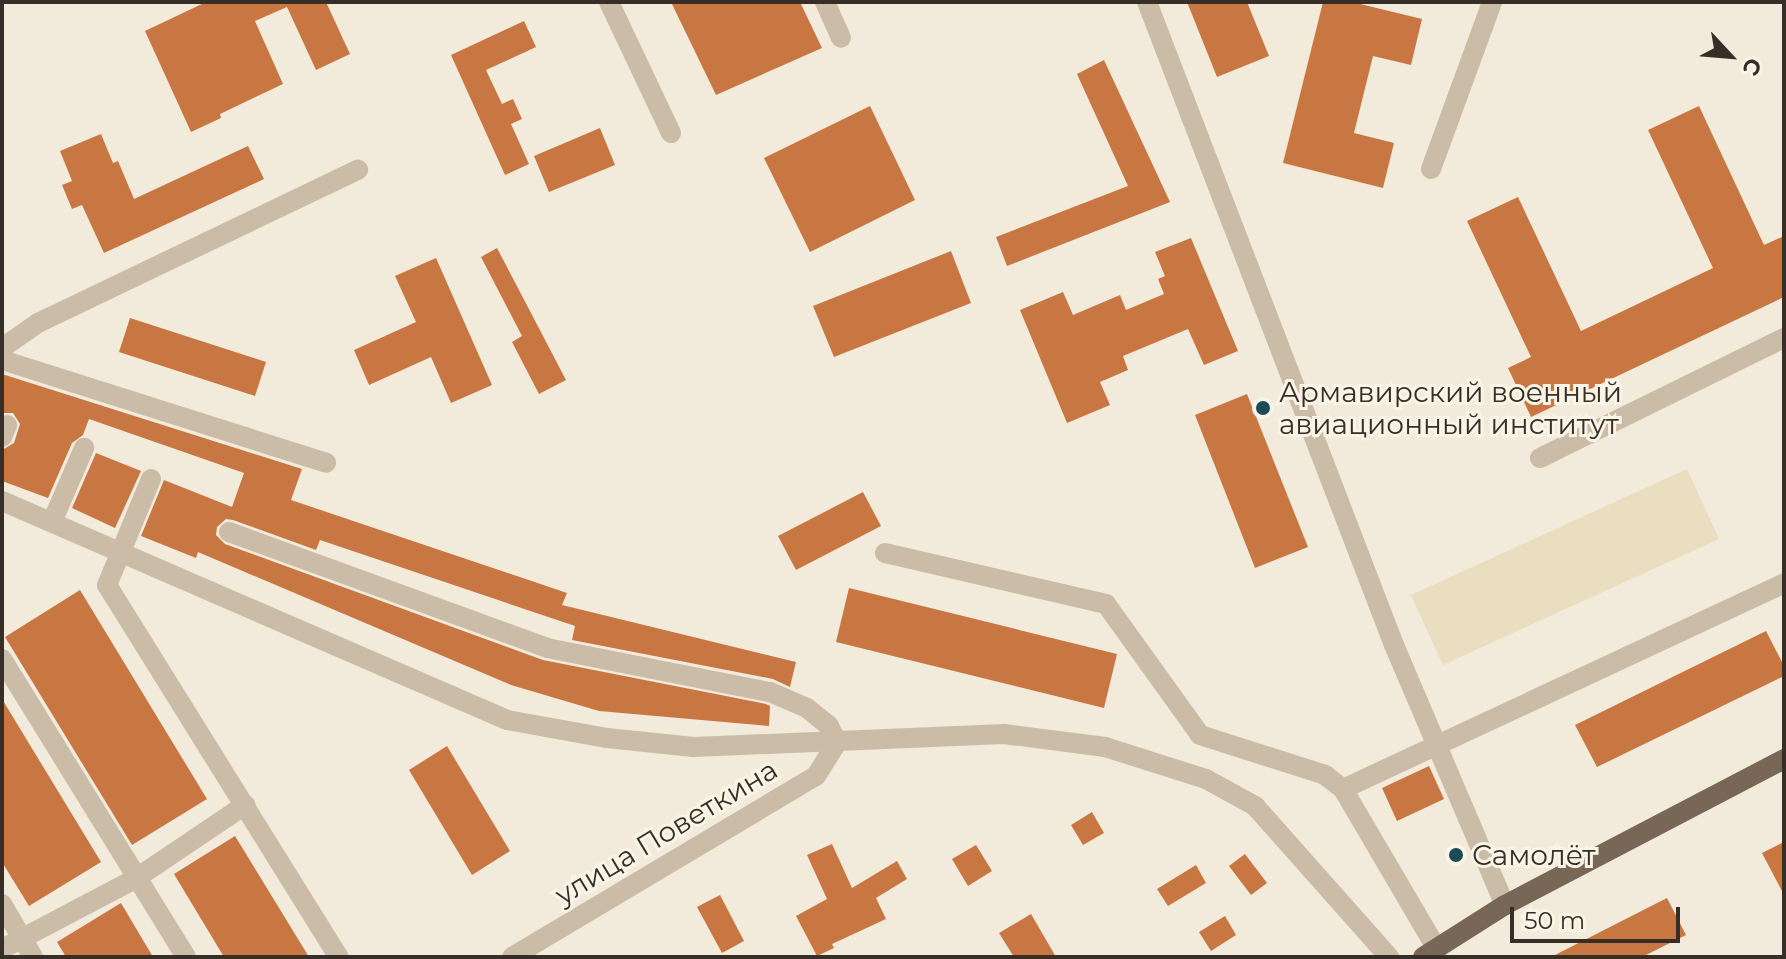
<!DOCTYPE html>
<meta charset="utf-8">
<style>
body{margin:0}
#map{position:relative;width:1786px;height:959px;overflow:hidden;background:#f2eada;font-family:Montserrat,sans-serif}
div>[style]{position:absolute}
.plaza>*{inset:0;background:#eadec0}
.building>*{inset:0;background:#c87742}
.minor>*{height:20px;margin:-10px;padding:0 10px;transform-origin:10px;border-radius:10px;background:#cabca6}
.major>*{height:20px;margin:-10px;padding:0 10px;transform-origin:10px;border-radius:10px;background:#786757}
.dots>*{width:22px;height:22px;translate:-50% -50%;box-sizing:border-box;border:4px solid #faf4e6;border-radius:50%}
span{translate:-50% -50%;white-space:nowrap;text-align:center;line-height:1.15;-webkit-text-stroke:6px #faf4e6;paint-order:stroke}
.poi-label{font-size:28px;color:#362e27}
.left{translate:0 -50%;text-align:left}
.street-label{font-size:28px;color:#362e27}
.frame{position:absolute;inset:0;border:4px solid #362e27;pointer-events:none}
.north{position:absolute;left:1690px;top:16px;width:80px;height:80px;-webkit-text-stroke:6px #faf4e6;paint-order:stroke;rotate:116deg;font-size:22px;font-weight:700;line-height:32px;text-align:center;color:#362e27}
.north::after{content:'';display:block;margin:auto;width:28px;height:36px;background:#362e27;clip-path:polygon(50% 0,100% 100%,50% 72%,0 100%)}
.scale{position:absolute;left:1510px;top:907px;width:170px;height:36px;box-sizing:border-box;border:4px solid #362e27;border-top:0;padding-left:10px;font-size:24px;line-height:28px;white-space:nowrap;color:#362e27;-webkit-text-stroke:6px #faf4e6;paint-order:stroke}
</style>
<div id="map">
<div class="plaza">
<div style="clip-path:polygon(1687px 469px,1719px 539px,1443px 665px,1411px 595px)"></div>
</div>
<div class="building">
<div style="clip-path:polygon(206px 2px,326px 2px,350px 54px,316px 70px,287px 7px,255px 21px,283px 84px,220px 114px,221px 118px,191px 132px,145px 31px)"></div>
<div style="clip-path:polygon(671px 2px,800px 2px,822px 48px,716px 95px)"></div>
<div style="clip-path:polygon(1187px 2px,1247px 2px,1269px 56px,1217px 77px)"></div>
<div style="clip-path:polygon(1323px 2px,1352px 2px,1422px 19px,1411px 65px,1373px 56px,1354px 133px,1394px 143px,1383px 188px,1283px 163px)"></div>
<div style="clip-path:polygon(524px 21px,536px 47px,486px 70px,502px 104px,513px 99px,522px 119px,511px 124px,529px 164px,505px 175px,451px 55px)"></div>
<div style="clip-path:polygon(1104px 60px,1170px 202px,1007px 266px,996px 237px,1128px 186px,1077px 74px)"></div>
<div style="clip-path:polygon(870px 106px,915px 200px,810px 252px,764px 158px)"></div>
<div style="clip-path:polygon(1699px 106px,1764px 245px,1784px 236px,1784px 297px,1531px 417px,1508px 368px,1531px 357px,1467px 221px,1518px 197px,1581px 331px,1713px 268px,1648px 130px)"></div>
<div style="clip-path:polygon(600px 128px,615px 165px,549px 192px,534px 156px)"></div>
<div style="clip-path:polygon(101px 134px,113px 163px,118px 161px,134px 199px,248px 146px,264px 179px,104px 253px,82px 205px,72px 209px,62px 185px,72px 181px,60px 151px)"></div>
<div style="clip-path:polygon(1191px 238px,1238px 351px,1204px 365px,1188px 329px,1123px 356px,1128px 370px,1100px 382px,1110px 405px,1067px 423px,1020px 310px,1063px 292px,1073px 315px,1120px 295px,1126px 310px,1164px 294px,1158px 279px,1165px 276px,1155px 252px)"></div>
<div style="clip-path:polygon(497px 248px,566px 380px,539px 394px,512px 342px,522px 336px,481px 257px)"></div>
<div style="clip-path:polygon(951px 251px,971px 303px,834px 357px,813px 306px)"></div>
<div style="clip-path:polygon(436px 258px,492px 385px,451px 403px,431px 357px,369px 385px,354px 350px,416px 322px,395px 276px)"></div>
<div style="clip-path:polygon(130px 318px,266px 362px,255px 396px,119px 352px)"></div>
<div style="clip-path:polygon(2px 374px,302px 469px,291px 500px,567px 593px,562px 605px,796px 662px,790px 687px,773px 679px,572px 640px,575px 626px,320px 540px,316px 550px,233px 520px,226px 519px,217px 527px,216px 535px,225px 544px,543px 660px,766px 704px,770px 706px,769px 726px,599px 711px,511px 685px,198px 552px,196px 558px,141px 536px,164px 480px,232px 507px,244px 473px,89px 419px,83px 435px,72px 443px,48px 498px,2px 481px,2px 450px,14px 443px,20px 424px,13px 413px,2px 413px)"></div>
<div style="clip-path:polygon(1247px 394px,1308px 547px,1255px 568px,1195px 415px)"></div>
<div style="clip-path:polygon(96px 453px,141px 471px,115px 528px,72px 508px)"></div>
<div style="clip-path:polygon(863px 492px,881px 526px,796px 570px,778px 536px)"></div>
<div style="clip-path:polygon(849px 588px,1117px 654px,1104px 708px,836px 642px)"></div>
<div style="clip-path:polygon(80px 590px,207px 799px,132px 845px,5px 637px)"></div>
<div style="clip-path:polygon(1766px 631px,1784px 666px,1784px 676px,1597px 767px,1575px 725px)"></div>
<div style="clip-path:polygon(2px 699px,101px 862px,29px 906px,2px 862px)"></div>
<div style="clip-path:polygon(447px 746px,510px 851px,472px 875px,409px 770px)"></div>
<div style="clip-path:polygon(1429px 766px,1444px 799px,1397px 821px,1382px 788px)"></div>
<div style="clip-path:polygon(1092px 812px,1104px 833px,1083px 845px,1071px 825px)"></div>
<div style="clip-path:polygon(235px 836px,309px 957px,224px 957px,174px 874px)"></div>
<div style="clip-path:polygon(1784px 842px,1784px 895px,1762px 853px)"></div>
<div style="clip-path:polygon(832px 844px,852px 888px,897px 861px,907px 879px,876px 898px,886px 919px,832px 944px,834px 948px,817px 956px,796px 916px,827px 899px,807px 855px)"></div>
<div style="clip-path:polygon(976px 845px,992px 871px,968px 886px,952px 859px)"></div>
<div style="clip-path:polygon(1245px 854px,1267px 883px,1251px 895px,1229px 866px)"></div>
<div style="clip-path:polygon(1196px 865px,1206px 883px,1168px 906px,1157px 889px)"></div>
<div style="clip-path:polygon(720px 895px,744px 941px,722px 953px,697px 907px)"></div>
<div style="clip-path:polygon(1667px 898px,1686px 935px,1642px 957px,1551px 957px)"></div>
<div style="clip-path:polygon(121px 903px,153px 957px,66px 957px,57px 942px)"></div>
<div style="clip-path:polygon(1031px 914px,1056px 957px,1014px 957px,999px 933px)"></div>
<div style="clip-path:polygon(1225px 916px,1236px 935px,1211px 951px,1199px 932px)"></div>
</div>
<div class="minor">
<div style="left:609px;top:2px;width:145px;rotate:64.7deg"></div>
<div style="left:825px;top:2px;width:39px;rotate:66deg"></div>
<div style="left:1147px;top:2px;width:689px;rotate:68.99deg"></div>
<div style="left:1394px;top:645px;width:283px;rotate:66.9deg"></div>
<div style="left:1431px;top:169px;width:178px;rotate:-69.9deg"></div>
<div style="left:2px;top:348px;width:44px;rotate:-34.8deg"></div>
<div style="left:38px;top:323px;width:355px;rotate:-25.6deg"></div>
<div style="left:2px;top:360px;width:340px;rotate:17.6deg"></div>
<div style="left:2px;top:437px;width:13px;rotate:-67deg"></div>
<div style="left:1540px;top:458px;width:272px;rotate:-26.2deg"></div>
<div style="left:151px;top:479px;width:115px;rotate:112.5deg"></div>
<div style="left:107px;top:585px;width:438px;rotate:58.1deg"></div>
<div style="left:2px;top:501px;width:550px;rotate:23.44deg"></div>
<div style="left:507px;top:720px;width:102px;rotate:10.2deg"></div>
<div style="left:607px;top:738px;width:87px;rotate:5.9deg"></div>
<div style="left:694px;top:747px;width:310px;rotate:-2.4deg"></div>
<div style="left:1004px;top:734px;width:102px;rotate:7.3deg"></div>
<div style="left:1105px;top:747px;width:106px;rotate:17.6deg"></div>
<div style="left:1206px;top:779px;width:56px;rotate:28.9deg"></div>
<div style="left:1255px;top:806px;width:202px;rotate:48.4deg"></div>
<div style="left:52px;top:522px;width:81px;rotate:-66.6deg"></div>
<div style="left:229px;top:532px;width:338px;rotate:20deg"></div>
<div style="left:547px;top:648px;width:227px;rotate:11.2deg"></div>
<div style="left:770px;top:692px;width:40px;rotate:23.4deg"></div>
<div style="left:807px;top:708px;width:28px;rotate:39deg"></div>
<div style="left:829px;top:726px;width:18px;rotate:63deg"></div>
<div style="left:885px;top:553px;width:227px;rotate:13deg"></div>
<div style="left:1106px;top:604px;width:161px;rotate:54.3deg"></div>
<div style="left:1200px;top:735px;width:131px;rotate:17.7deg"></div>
<div style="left:1325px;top:775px;width:23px;rotate:38deg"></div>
<div style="left:1343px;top:789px;width:186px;rotate:59.6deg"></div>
<div style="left:2px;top:659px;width:350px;rotate:58.3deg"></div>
<div style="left:1343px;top:789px;width:487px;rotate:-25deg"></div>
<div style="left:2px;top:904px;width:61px;rotate:59.7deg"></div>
<div style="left:2px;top:949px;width:150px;rotate:-27.8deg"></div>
<div style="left:135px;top:879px;width:133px;rotate:-33.9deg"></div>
<div style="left:512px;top:957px;width:354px;rotate:-30.8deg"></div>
<div style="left:816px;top:776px;width:40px;rotate:-58deg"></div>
</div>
<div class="major">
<div style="left:1423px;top:957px;width:97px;rotate:-32.4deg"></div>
<div style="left:1505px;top:905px;width:315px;rotate:-27.6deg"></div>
</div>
<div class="dots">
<div style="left:1263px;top:408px;background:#1c4b58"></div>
<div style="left:1456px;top:855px;background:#1c4b58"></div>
</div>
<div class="poi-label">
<span class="left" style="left:1279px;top:408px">Армавирский военный<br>авиационный институт</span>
<span class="left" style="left:1472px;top:855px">Самолёт</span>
</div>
<div class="street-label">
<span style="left:666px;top:832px;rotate:-31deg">улица Поветкина</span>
</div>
<div class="frame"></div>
<div class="north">С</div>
<div class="scale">50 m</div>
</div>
